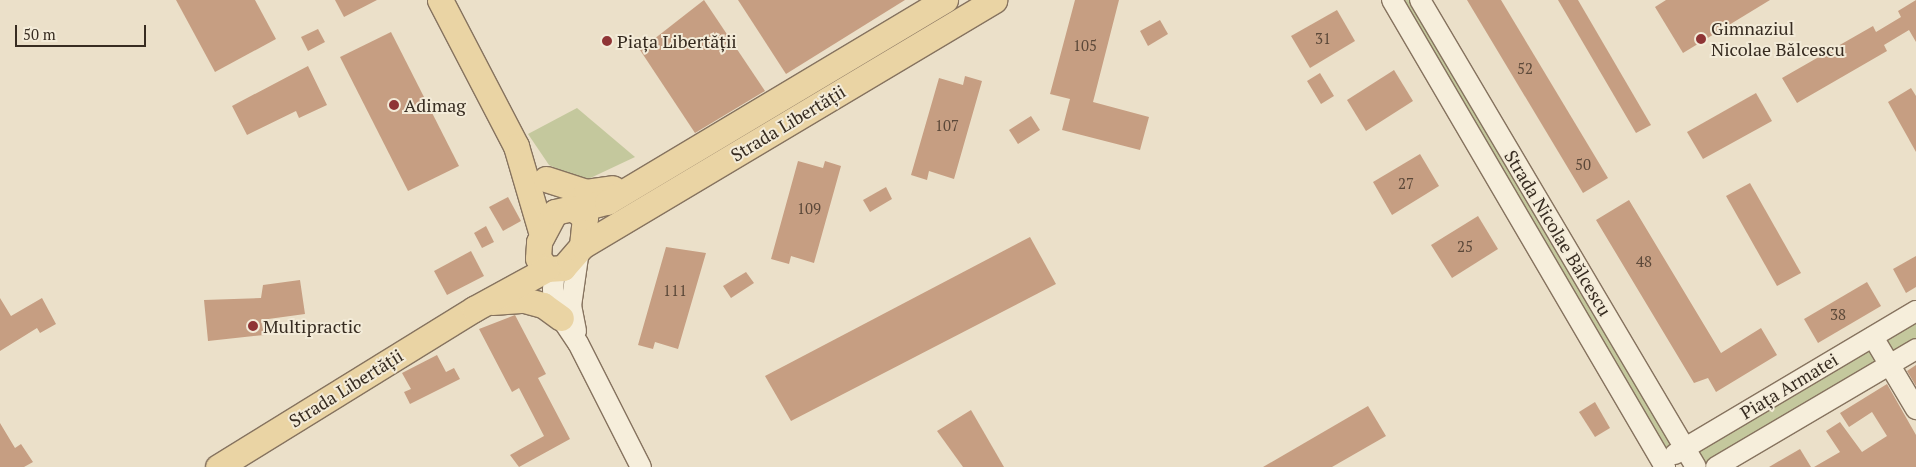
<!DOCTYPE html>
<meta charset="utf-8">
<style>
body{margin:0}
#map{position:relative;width:1916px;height:467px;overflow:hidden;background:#ebe0c9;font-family:"PT Serif",serif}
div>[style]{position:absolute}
.green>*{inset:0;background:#c4c89d}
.building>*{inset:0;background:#c69e82}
.roads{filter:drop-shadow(1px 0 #86735f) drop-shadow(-1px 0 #86735f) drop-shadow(0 1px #86735f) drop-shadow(0 -1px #86735f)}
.minor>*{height:20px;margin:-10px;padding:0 10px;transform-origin:10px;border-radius:10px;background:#f6eedb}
.major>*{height:25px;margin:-12.5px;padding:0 12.5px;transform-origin:12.5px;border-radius:12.5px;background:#ead4a4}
.dots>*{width:14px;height:14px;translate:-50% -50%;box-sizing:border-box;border:2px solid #f3ebd8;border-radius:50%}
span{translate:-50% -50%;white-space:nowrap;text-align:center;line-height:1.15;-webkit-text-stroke:4px #f3ebd8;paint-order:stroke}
.number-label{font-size:15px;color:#5b4839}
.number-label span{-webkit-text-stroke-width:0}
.poi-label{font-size:18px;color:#372c21}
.left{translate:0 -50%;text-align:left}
.street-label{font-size:18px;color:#372c21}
.scale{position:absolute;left:15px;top:25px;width:131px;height:22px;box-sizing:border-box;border:2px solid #372c21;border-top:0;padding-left:6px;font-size:15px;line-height:18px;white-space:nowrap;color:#372c21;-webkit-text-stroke:4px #f3ebd8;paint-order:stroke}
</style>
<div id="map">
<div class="green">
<div style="clip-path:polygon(1392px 0,1420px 0,1685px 448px,1916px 311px,1916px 349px,1716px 467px,1696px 467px,1685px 449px,1662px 462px)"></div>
<div style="clip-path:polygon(577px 108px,635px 157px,584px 181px,549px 165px,528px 134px)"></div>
</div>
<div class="building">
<div style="clip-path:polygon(176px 0,255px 0,276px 39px,215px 72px)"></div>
<div style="clip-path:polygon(335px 0,377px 0,344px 17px)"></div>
<div style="clip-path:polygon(704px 0,765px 91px,695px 133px,640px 50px)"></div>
<div style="clip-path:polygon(738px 0,905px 0,786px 74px)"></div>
<div style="clip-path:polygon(1075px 0,1119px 0,1093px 102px,1149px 117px,1140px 150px,1062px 130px,1070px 99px,1050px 94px)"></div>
<div style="clip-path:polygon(1467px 0,1501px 0,1608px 178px,1583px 193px)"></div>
<div style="clip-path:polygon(1558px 0,1578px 0,1651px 125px,1636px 133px)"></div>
<div style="clip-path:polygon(1666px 0,1770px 0,1683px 53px,1655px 7px)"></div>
<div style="clip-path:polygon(1916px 0,1916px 42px,1909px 30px,1884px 45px,1887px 51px,1797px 103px,1782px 78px,1873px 26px,1876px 32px,1901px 17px,1898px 11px)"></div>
<div style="clip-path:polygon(1337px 10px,1355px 41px,1310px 68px,1291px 36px)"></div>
<div style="clip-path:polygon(1160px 20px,1168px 34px,1148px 46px,1140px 31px)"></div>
<div style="clip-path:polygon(318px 29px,325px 42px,308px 51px,301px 37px)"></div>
<div style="clip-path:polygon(391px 32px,459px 166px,408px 191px,340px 57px)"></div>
<div style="clip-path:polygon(308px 66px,327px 105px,299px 118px,296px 111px,247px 135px,232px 106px)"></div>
<div style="clip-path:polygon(1394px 70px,1413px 101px,1366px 131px,1347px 100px)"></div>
<div style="clip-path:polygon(1320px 73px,1334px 96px,1321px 104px,1307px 81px)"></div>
<div style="clip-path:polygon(965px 76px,982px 81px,954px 179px,929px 171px,927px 180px,911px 175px,939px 78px,963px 85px)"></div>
<div style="clip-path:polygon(1911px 88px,1916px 96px,1916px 152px,1888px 102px)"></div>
<div style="clip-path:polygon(1756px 93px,1772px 121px,1703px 159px,1687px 132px)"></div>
<div style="clip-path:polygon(1031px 116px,1040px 130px,1018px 144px,1009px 130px)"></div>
<div style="clip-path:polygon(1420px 154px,1439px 186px,1392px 215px,1373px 182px)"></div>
<div style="clip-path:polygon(798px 161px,823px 168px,825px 161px,841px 166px,814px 263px,791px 256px,789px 264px,771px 259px)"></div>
<div style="clip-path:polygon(1750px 183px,1801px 273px,1777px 286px,1726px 196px)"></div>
<div style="clip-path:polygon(886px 187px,892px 199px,870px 212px,863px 200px)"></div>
<div style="clip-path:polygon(508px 197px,521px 221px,503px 231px,489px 207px)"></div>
<div style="clip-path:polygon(1629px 200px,1721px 353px,1761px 328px,1777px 355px,1716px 392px,1708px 378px,1694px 383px,1596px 220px)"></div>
<div style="clip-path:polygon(1478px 216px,1498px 249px,1452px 278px,1431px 245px)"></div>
<div style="clip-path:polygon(486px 226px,494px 242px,482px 248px,474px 233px)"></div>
<div style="clip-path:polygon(1030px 237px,1056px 284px,791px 421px,765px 376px)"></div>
<div style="clip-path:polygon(666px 247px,706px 253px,678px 349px,655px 342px,653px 349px,638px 345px)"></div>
<div style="clip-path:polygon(471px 251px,484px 276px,447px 295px,434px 271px)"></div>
<div style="clip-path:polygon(1916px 256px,1916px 287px,1906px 293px,1893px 269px)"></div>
<div style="clip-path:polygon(746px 272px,754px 283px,731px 298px,723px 286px)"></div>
<div style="clip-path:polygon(300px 280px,305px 314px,261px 320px,264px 335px,208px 341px,204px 300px,261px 298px,263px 285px)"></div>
<div style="clip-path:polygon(1867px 282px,1881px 306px,1818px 343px,1804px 319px)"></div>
<div style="clip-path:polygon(0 298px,11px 316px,42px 298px,56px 324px,40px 333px,37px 328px,0 351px)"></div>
<div style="clip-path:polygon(515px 315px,546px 374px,538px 378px,570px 439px,519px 467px,510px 455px,544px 436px,519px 388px,512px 392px,479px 329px)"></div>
<div style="clip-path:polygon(437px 355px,446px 372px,454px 368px,460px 379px,410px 404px,404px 392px,411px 389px,402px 373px)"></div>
<div style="clip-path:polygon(1916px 365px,1916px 386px,1907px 371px)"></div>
<div style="clip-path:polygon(1887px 384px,1916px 435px,1916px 467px,1814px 467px,1840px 452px,1826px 431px,1840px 422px,1862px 452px,1887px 436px,1872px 412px,1849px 427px,1840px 413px)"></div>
<div style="clip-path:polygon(1595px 402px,1610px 428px,1595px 437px,1579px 412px)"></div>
<div style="clip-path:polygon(1368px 406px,1386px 436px,1332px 467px,1263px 467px)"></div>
<div style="clip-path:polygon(971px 410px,1004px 467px,963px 467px,937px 431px)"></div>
<div style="clip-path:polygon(0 423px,15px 448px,21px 444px,33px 462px,24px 467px,0 467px)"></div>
<div style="clip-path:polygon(1800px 449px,1811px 467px,1769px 467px)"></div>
</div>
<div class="roads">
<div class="minor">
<div style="left:1392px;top:0;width:541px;rotate:59.69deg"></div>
<div style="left:1420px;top:0;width:542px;rotate:59.42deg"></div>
<div style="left:555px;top:270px;width:20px;rotate:96deg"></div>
<div style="left:553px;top:290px;width:29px;rotate:74deg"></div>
<div style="left:561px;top:318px;width:30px;rotate:56deg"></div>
<div style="left:578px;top:343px;width:139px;rotate:63.1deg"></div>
<div style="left:576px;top:331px;width:25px;rotate:-101deg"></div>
<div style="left:571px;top:306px;width:57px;rotate:-81.9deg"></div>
<div style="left:1873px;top:337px;width:84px;rotate:59.2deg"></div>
<div style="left:1675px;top:454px;width:280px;rotate:-30.7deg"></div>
<div style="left:1716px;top:467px;width:232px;rotate:-30.5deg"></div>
</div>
<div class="major">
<div style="left:440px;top:0;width:165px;rotate:62.5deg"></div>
<div style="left:516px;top:146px;width:93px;rotate:73.7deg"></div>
<div style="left:546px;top:179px;width:42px;rotate:18deg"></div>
<div style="left:586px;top:192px;width:27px;rotate:-8deg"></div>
<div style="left:572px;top:208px;width:16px;rotate:35deg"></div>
<div style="left:585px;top:217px;width:29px;rotate:96deg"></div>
<div style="left:582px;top:246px;width:29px;rotate:131deg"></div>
<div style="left:563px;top:268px;width:16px;rotate:176deg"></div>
<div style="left:547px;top:269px;width:14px;rotate:-129deg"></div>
<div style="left:538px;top:258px;width:16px;rotate:-86deg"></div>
<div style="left:539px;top:242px;width:34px;rotate:-62deg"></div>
<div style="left:555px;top:212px;width:17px;rotate:-13deg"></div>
<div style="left:578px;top:209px;width:30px;rotate:-14deg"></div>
<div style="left:607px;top:202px;width:394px;rotate:-30.9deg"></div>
<div style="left:582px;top:246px;width:480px;rotate:-30.8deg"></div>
<div style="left:492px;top:302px;width:32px;rotate:-4deg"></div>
<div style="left:524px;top:300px;width:20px;rotate:15deg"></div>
<div style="left:543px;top:305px;width:22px;rotate:36deg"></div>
<div style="left:218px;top:467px;width:301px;rotate:-31.7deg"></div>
<div style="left:474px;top:309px;width:83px;rotate:-28.7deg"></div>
</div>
</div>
<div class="dots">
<div style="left:1701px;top:39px;background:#8f3435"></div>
<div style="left:607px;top:41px;background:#8f3435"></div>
<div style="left:394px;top:105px;background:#8f3435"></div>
<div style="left:253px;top:326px;background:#8f3435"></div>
</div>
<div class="number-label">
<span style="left:1323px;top:39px">31</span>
<span style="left:1085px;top:46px">105</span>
<span style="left:1525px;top:69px">52</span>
<span style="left:947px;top:126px">107</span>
<span style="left:1583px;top:165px">50</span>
<span style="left:1406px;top:184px">27</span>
<span style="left:809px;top:209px">109</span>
<span style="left:1465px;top:247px">25</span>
<span style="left:1644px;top:262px">48</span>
<span style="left:675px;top:291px">111</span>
<span style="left:1838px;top:315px">38</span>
</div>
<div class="poi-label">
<span class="left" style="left:1711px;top:39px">Gimnaziul<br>Nicolae Bălcescu</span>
<span class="left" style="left:617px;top:41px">Piața Libertății</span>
<span class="left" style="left:404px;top:105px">Adimag</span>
<span class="left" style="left:263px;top:326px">Multipractic</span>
</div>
<div class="street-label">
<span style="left:788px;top:123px;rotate:-31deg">Strada Libertății</span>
<span style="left:1558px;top:233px;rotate:59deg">Strada Nicolae Bălcescu</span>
<span style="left:1789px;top:386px;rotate:-31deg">Piața Armatei</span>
<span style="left:346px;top:388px;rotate:-32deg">Strada Libertății</span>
</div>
<div class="scale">50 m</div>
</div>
